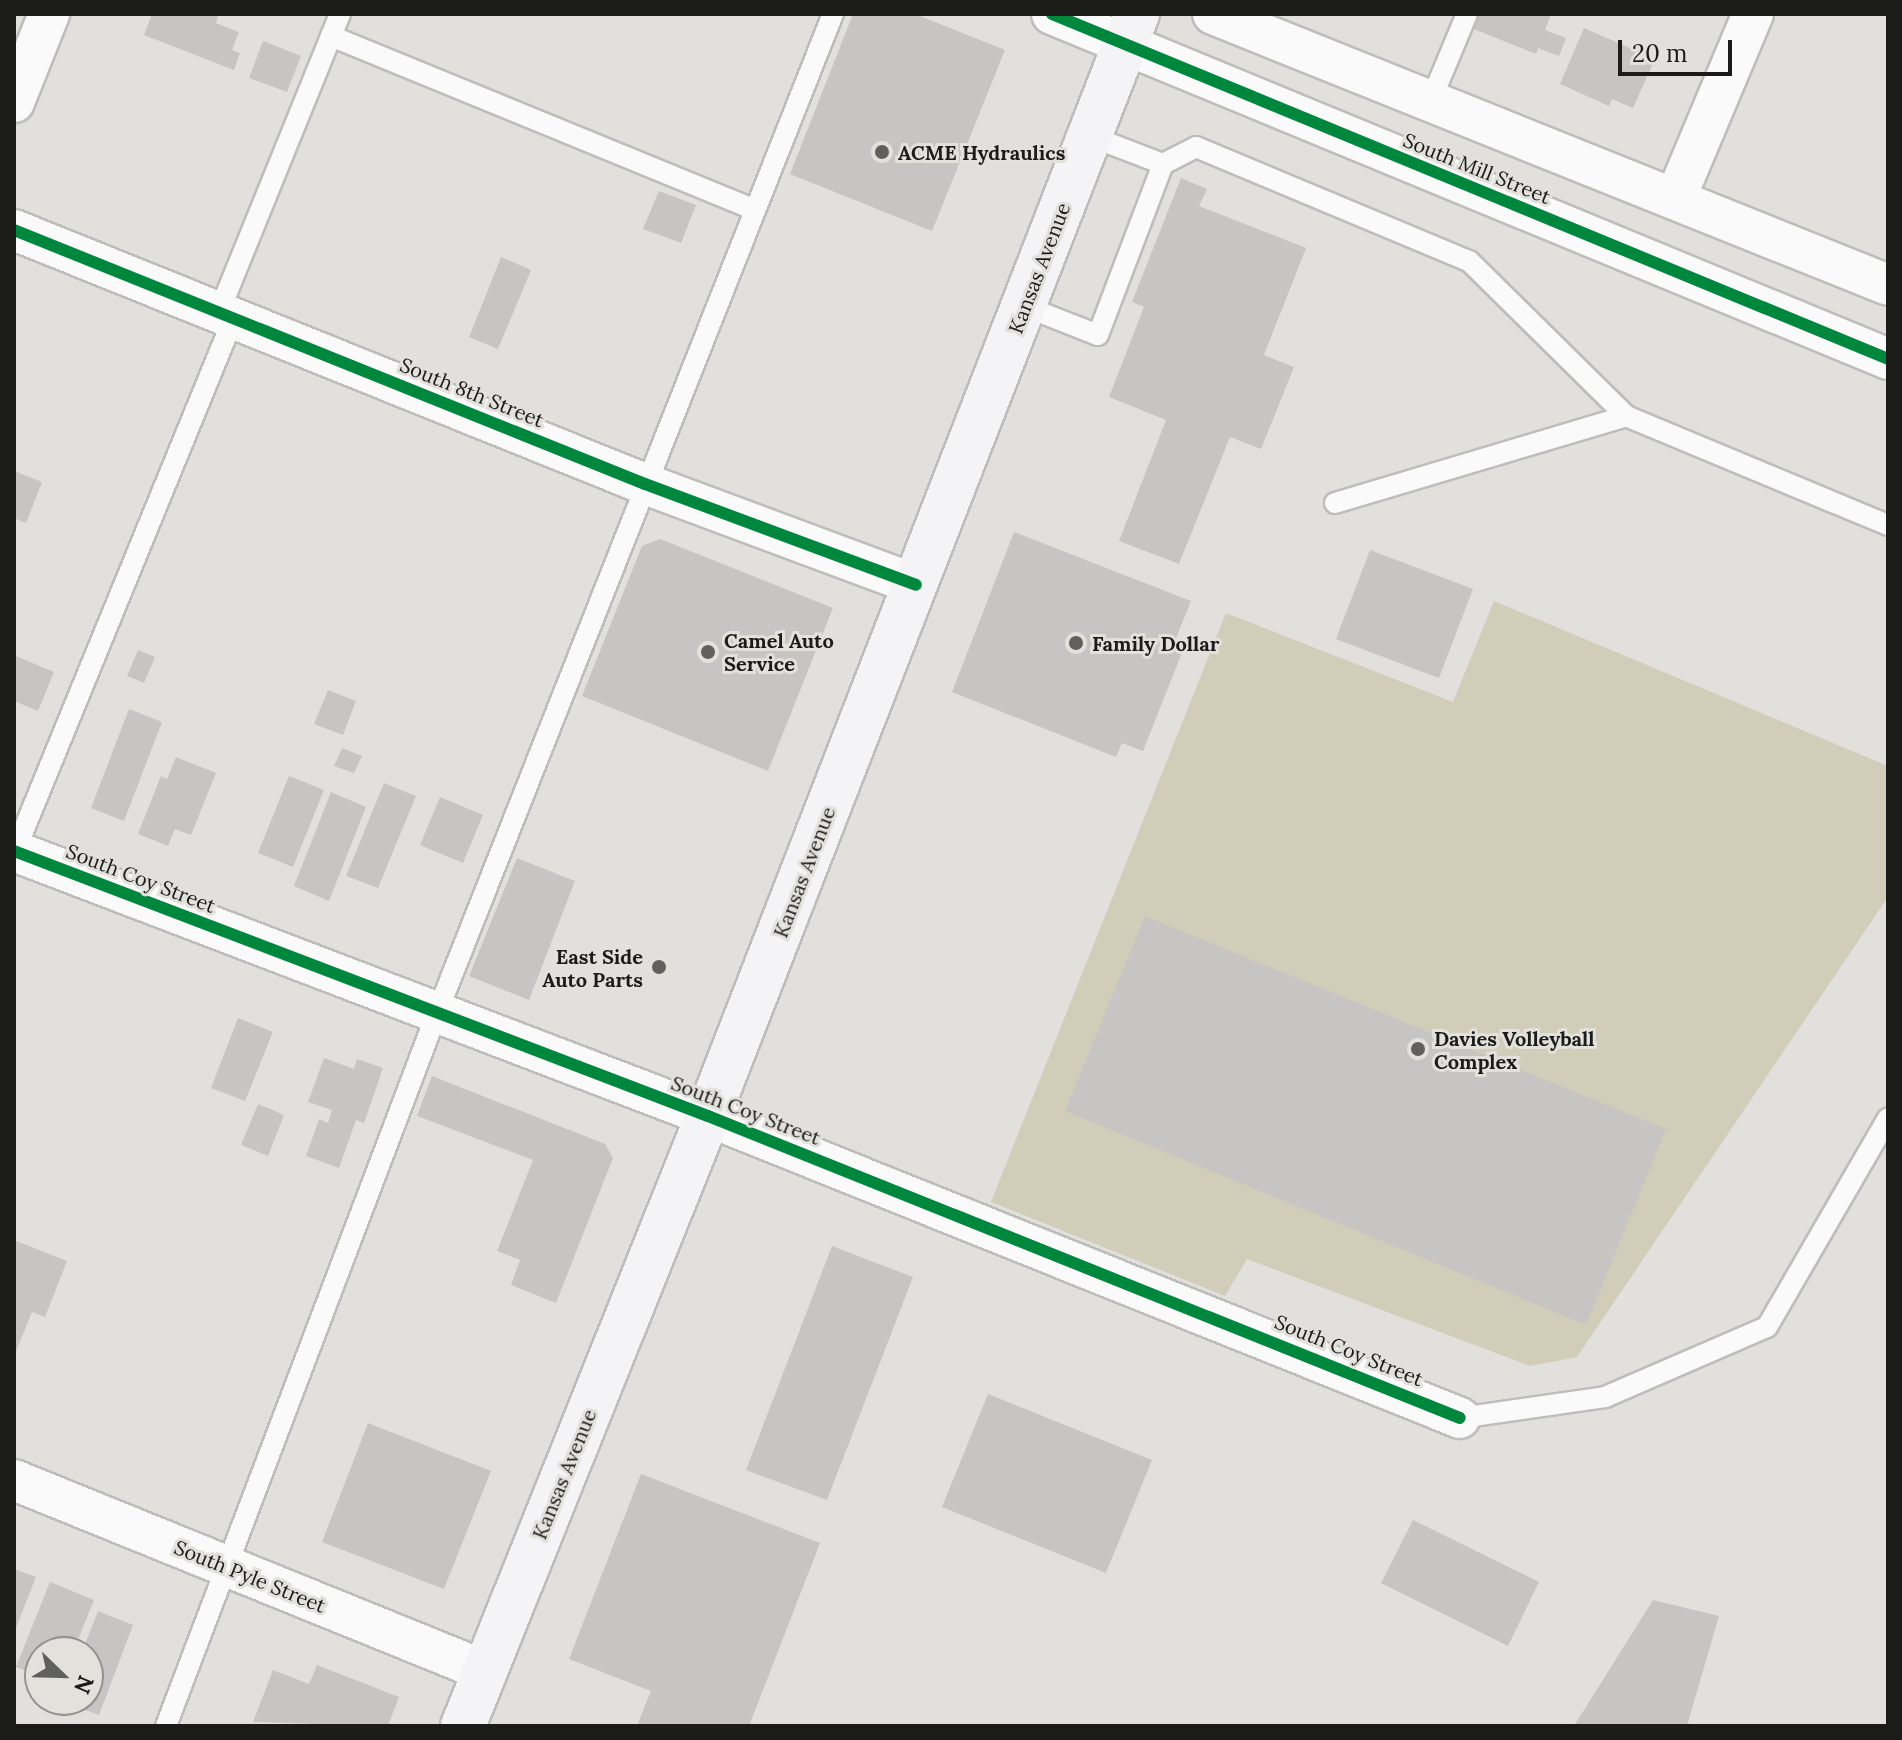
<!DOCTYPE html>
<style>
body{margin:0}
#map{position:relative;width:1902px;height:1740px;overflow:hidden;background:#e1e0dd;font-family:Lora,serif}
div>[style]{position:absolute}
.green>*{inset:0;background:#d2cdb9}
.building>*{inset:0;background:#c6c5c3}
.roads{filter:drop-shadow(2px 0 #bdbdbb) drop-shadow(-2px 0 #bdbdbb) drop-shadow(0 2px #bdbdbb) drop-shadow(0 -2px #bdbdbb)}
.service>*{height:20px;margin:-10px;padding:0 10px;transform-origin:10px;border-radius:10px;background:#fafafa}
.minor>*{height:40px;margin:-20px;padding:0 20px;transform-origin:20px;border-radius:20px;background:#fafafa}
.secondary>*{height:44px;margin:-22px;padding:0 22px;transform-origin:22px;border-radius:22px;background:#f4f3f5}
.cycleway>*{height:12px;margin:-6px;padding:0 6px;transform-origin:6px;border-radius:6px;background:#00873e}
.dots>*{width:22px;height:22px;translate:-50% -50%;box-sizing:border-box;border:4px solid #e2e1dc;border-radius:50%}
span{translate:-50% -50%;white-space:nowrap;text-align:center;line-height:1.15;-webkit-text-stroke:6px #e2e1dc;paint-order:stroke}
.poi-label{font-size:20px;color:#1b1b1a;font-weight:700}
.left{translate:0 -50%;text-align:left}
.right{translate:-100% -50%;text-align:right}
.street-label{font-size:20px;color:#1b1b1a}
.frame{position:absolute;inset:0;border:16px solid #1b1b1a;pointer-events:none}
.north{position:absolute;left:24px;top:1636px;width:80px;height:80px;box-sizing:border-box;background:#e2e1dc;border:2px solid #92928e;border-radius:50%;rotate:113deg;font-size:22px;font-weight:700;line-height:32px;text-align:center;color:#1b1b1a}
.north::after{content:'';display:block;margin:auto;width:28px;height:36px;background:#60605e;clip-path:polygon(50% 0,100% 100%,50% 72%,0 100%)}
.scale{position:absolute;left:1618px;top:40px;width:114px;height:36px;box-sizing:border-box;border:4px solid #1b1b1a;border-top:0;padding-left:10px;font-size:24px;line-height:28px;white-space:nowrap;color:#1b1b1a;-webkit-text-stroke:6px #e2e1dc;paint-order:stroke}
</style>
<div id="map">
<div class="green">
<div style="clip-path:polygon(1494px 601px,1888px 766px,1888px 897px,1577px 1357px,1530px 1366px,1247px 1259px,1225px 1296px,991px 1202px,1226px 613px,1453px 702px)"></div>
</div>
<div class="building">
<div style="clip-path:polygon(152px 14px,218px 16px,216px 23px,239px 32px,232px 50px,240px 53px,234px 70px,144px 35px)"></div>
<div style="clip-path:polygon(853px 14px,915px 14px,1005px 50px,932px 231px,790px 174px)"></div>
<div style="clip-path:polygon(1477px 14px,1551px 14px,1545px 30px,1566px 38px,1559px 56px,1538px 48px,1536px 54px,1471px 28px)"></div>
<div style="clip-path:polygon(1584px 28px,1655px 59px,1633px 108px,1612px 99px,1609px 106px,1560px 84px)"></div>
<div style="clip-path:polygon(263px 41px,301px 56px,287px 92px,249px 78px)"></div>
<div style="clip-path:polygon(1181px 178px,1207px 189px,1199px 206px,1306px 248px,1264px 355px,1294px 367px,1261px 449px,1230px 437px,1179px 564px,1119px 541px,1166px 420px,1109px 397px,1144px 307px,1132px 302px)"></div>
<div style="clip-path:polygon(659px 191px,696px 205px,681px 243px,643px 229px)"></div>
<div style="clip-path:polygon(501px 257px,531px 270px,498px 349px,469px 337px)"></div>
<div style="clip-path:polygon(14px 471px,42px 482px,26px 523px,14px 518px)"></div>
<div style="clip-path:polygon(1014px 532px,1191px 601px,1175px 641px,1185px 645px,1143px 751px,1122px 743px,1116px 757px,952px 692px)"></div>
<div style="clip-path:polygon(660px 539px,833px 608px,768px 771px,582px 696px,642px 546px)"></div>
<div style="clip-path:polygon(1370px 550px,1473px 589px,1439px 678px,1336px 639px)"></div>
<div style="clip-path:polygon(138px 650px,155px 657px,144px 683px,127px 676px)"></div>
<div style="clip-path:polygon(16px 656px,54px 672px,38px 711px,14px 701px)"></div>
<div style="clip-path:polygon(328px 690px,356px 701px,343px 735px,314px 724px)"></div>
<div style="clip-path:polygon(129px 709px,162px 722px,124px 821px,91px 808px)"></div>
<div style="clip-path:polygon(342px 748px,362px 756px,354px 773px,334px 766px)"></div>
<div style="clip-path:polygon(176px 757px,216px 773px,191px 835px,175px 829px,168px 846px,138px 834px,161px 776px,167px 779px)"></div>
<div style="clip-path:polygon(289px 776px,324px 790px,293px 867px,258px 853px)"></div>
<div style="clip-path:polygon(384px 783px,416px 796px,378px 888px,346px 876px)"></div>
<div style="clip-path:polygon(331px 792px,366px 807px,329px 901px,294px 886px)"></div>
<div style="clip-path:polygon(440px 797px,483px 815px,463px 863px,420px 845px)"></div>
<div style="clip-path:polygon(517px 858px,575px 881px,529px 1000px,469px 976px)"></div>
<div style="clip-path:polygon(1145px 916px,1666px 1129px,1586px 1325px,1065px 1111px)"></div>
<div style="clip-path:polygon(238px 1018px,273px 1032px,245px 1101px,211px 1088px)"></div>
<div style="clip-path:polygon(324px 1058px,354px 1069px,357px 1059px,383px 1068px,364px 1123px,356px 1120px,339px 1168px,306px 1156px,319px 1119px,328px 1123px,332px 1110px,308px 1102px)"></div>
<div style="clip-path:polygon(432px 1076px,605px 1144px,613px 1158px,556px 1303px,511px 1285px,520px 1260px,497px 1251px,533px 1160px,417px 1116px)"></div>
<div style="clip-path:polygon(258px 1104px,284px 1115px,268px 1156px,241px 1145px)"></div>
<div style="clip-path:polygon(14px 1240px,67px 1261px,45px 1317px,32px 1312px,14px 1356px)"></div>
<div style="clip-path:polygon(832px 1246px,913px 1277px,827px 1500px,746px 1470px)"></div>
<div style="clip-path:polygon(988px 1394px,1152px 1460px,1106px 1573px,942px 1507px)"></div>
<div style="clip-path:polygon(368px 1423px,491px 1471px,444px 1589px,322px 1542px)"></div>
<div style="clip-path:polygon(641px 1474px,820px 1543px,749px 1726px,637px 1726px,651px 1691px,569px 1659px)"></div>
<div style="clip-path:polygon(1413px 1520px,1539px 1582px,1508px 1646px,1381px 1583px)"></div>
<div style="clip-path:polygon(14px 1569px,36px 1577px,14px 1633px)"></div>
<div style="clip-path:polygon(50px 1582px,94px 1600px,73px 1652px,40px 1652px,40px 1676px,16px 1667px)"></div>
<div style="clip-path:polygon(1653px 1600px,1719px 1616px,1687px 1726px,1574px 1726px)"></div>
<div style="clip-path:polygon(98px 1611px,133px 1625px,99px 1715px,59px 1700px,88px 1700px,88px 1652px,82px 1652px)"></div>
<div style="clip-path:polygon(317px 1665px,399px 1697px,388px 1726px,253px 1722px,273px 1670px,309px 1684px)"></div>
</div>
<div class="roads">
<div class="service">
<div style="left:331px;top:36px;width:458px;rotate:22.3deg"></div>
<div style="left:1431px;top:100px;width:93px;rotate:-67.3deg"></div>
<div style="left:1163px;top:164px;width:37px;rotate:-27deg"></div>
<div style="left:1196px;top:147px;width:296px;rotate:22.7deg"></div>
<div style="left:1469px;top:261px;width:221px;rotate:44.6deg"></div>
<div style="left:1024px;top:306px;width:79px;rotate:21.4deg"></div>
<div style="left:1098px;top:335px;width:183px;rotate:-69.2deg"></div>
<div style="left:1163px;top:164px;width:78px;rotate:-159deg"></div>
<div style="left:219px;top:312px;width:322px;rotate:-67.9deg"></div>
<div style="left:1335px;top:503px;width:304px;rotate:-16.6deg"></div>
<div style="left:1626px;top:416px;width:284px;rotate:22.6deg"></div>
<div style="left:15px;top:851px;width:577px;rotate:-67.7deg"></div>
<div style="left:1460px;top:1418px;width:147px;rotate:-8.2deg"></div>
<div style="left:1605px;top:1397px;width:176px;rotate:-23.4deg"></div>
<div style="left:1767px;top:1327px;width:241px;rotate:-59.9deg"></div>
<div style="left:166px;top:1726px;width:763px;rotate:-69.19deg"></div>
<div style="left:437px;top:1013px;width:1075px;rotate:-68.38deg"></div>
</div>
<div class="minor">
<div style="left:1052px;top:14px;width:904px;rotate:22.42deg"></div>
<div style="left:1213px;top:14px;width:727px;rotate:21.87deg"></div>
<div style="left:14px;top:102px;width:95px;rotate:-68.3deg"></div>
<div style="left:1676px;top:197px;width:199px;rotate:-67.2deg"></div>
<div style="left:14px;top:230px;width:680px;rotate:21.93deg"></div>
<div style="left:645px;top:484px;width:289px;rotate:20.4deg"></div>
<div style="left:14px;top:851px;width:743px;rotate:20.9deg"></div>
<div style="left:708px;top:1116px;width:810px;rotate:21.88deg"></div>
<div style="left:14px;top:1480px;width:508px;rotate:22.07deg"></div>
</div>
<div class="secondary">
<div style="left:463px;top:1726px;width:657px;rotate:-68.12deg"></div>
<div style="left:708px;top:1116px;width:1183px;rotate:-68.73deg"></div>
</div>
</div>
<div class="cycleway">
<div style="left:1052px;top:14px;width:904px;rotate:22.42deg"></div>
<div style="left:14px;top:230px;width:680px;rotate:21.93deg"></div>
<div style="left:645px;top:484px;width:289px;rotate:20.4deg"></div>
<div style="left:14px;top:851px;width:743px;rotate:20.9deg"></div>
<div style="left:708px;top:1116px;width:810px;rotate:21.88deg"></div>
</div>
<div class="dots">
<div style="left:882px;top:152px;background:#60605e"></div>
<div style="left:1076px;top:643px;background:#60605e"></div>
<div style="left:708px;top:652px;background:#60605e"></div>
<div style="left:659px;top:967px;background:#60605e"></div>
<div style="left:1418px;top:1049px;background:#60605e"></div>
</div>
<div class="poi-label">
<span class="left" style="left:898px;top:152px">ACME Hydraulics</span>
<span class="left" style="left:724px;top:652px">Camel Auto<br>Service</span>
<span class="left" style="left:1092px;top:643px">Family Dollar</span>
<span class="right" style="left:643px;top:968px">East Side<br>Auto Parts</span>
<span class="left" style="left:1434px;top:1050px">Davies Volleyball<br>Complex</span>
</div>
<div class="street-label">
<span style="left:1477px;top:168px;rotate:22deg">South Mill Street</span>
<span style="left:1039px;top:268px;rotate:-69deg">Kansas Avenue</span>
<span style="left:472px;top:392px;rotate:22deg">South 8th Street</span>
<span style="left:804px;top:872px;rotate:-69deg">Kansas Avenue</span>
<span style="left:141px;top:878px;rotate:21deg">South Coy Street</span>
<span style="left:746px;top:1110px;rotate:21deg">South Coy Street</span>
<span style="left:1349px;top:1350px;rotate:22deg">South Coy Street</span>
<span style="left:564px;top:1474px;rotate:-68deg">Kansas Avenue</span>
<span style="left:250px;top:1576px;rotate:22deg">South Pyle Street</span>
</div>
<div class="frame"></div>
<div class="north">N</div>
<div class="scale">20 m</div>
</div>
